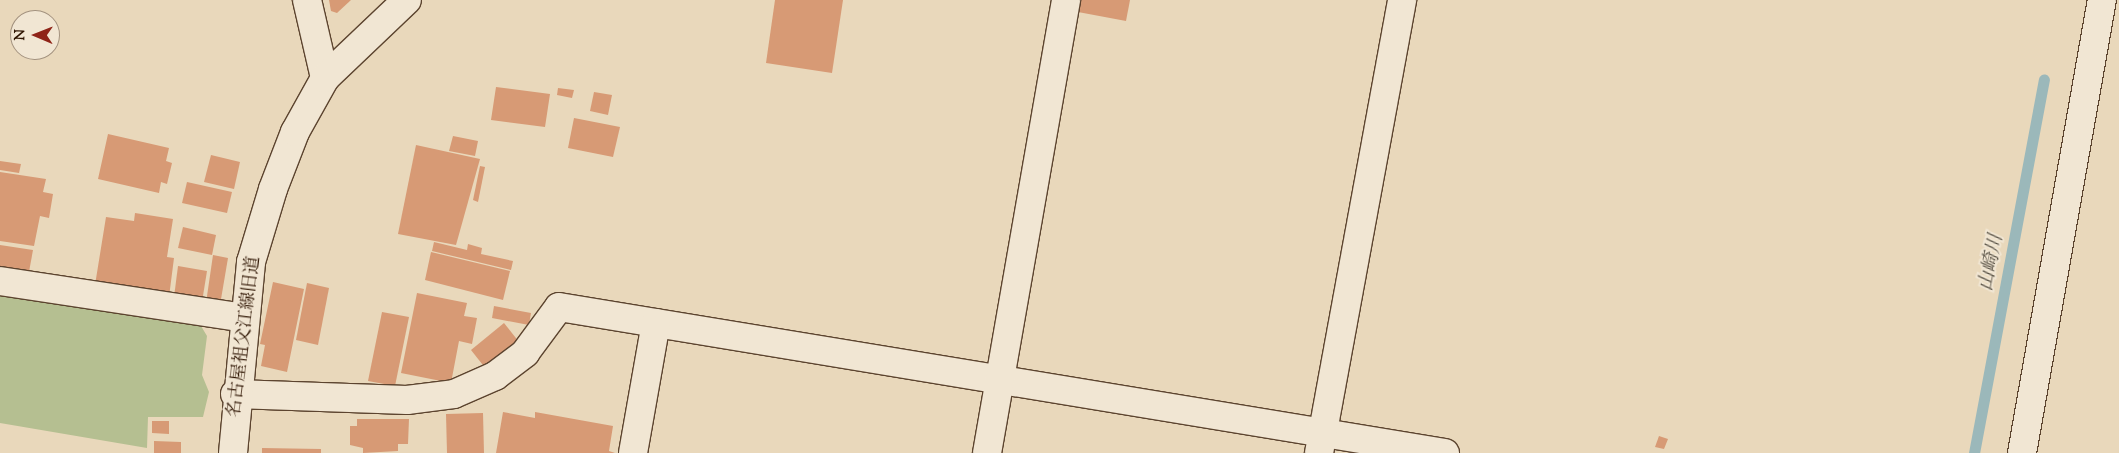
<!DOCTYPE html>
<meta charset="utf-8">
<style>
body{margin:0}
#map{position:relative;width:2119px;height:453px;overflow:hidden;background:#e9d8bb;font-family:"Sorts Mill Goudy","Noto Serif JP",serif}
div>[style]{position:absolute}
.green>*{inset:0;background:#b5bf91}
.stream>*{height:11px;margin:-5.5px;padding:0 5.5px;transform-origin:5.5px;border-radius:5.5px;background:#9bb8ba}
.building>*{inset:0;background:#d79a75}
.roads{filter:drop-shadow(1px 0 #5c442f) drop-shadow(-1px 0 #5c442f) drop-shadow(0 1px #5c442f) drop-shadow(0 -1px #5c442f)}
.minor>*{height:28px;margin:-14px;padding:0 14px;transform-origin:14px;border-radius:14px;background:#f1e6d3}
span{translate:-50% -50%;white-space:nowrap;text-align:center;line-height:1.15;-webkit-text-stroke:4px #f1e6d3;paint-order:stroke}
.street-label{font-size:18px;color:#2d1300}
.water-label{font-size:19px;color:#544d41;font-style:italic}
.north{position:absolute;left:10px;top:10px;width:50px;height:50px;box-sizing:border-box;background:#f1e6d3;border:1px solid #a3927f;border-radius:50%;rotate:271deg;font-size:14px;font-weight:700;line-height:20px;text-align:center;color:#2d1300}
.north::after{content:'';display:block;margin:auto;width:18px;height:22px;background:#8f2418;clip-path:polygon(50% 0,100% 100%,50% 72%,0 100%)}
</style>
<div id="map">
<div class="green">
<div style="clip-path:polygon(0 290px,198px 321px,207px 336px,202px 375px,209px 392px,203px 417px,148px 417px,147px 448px,0 423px)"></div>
</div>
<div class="stream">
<div style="left:1974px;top:453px;width:380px;rotate:-79.4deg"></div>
</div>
<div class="building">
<div style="clip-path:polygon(329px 0,351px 0,337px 13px,331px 11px)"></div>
<div style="clip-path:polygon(775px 0,843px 0,832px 73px,766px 63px)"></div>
<div style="clip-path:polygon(1080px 0,1130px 0,1126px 21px,1078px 12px)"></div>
<div style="clip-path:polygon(496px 87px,550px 94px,545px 127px,491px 120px)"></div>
<div style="clip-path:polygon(558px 88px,574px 90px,572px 98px,557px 95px)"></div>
<div style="clip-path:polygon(594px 92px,612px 95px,608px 115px,590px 111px)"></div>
<div style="clip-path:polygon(574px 118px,620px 127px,613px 157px,568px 148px)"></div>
<div style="clip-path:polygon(108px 134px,169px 148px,166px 161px,172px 163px,167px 184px,161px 182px,159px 193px,98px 179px)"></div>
<div style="clip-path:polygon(453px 136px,478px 141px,475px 156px,449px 151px)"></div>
<div style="clip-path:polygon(416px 145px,480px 159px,456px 245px,398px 234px)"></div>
<div style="clip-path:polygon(211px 155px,240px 162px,234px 189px,204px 182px)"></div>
<div style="clip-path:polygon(0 161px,21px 164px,19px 173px,0 170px)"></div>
<div style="clip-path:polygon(480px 166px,485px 167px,478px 202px,473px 200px)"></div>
<div style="clip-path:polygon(0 172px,46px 179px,43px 192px,53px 194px,49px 218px,40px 216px,34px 246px,0 241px)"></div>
<div style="clip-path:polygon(187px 182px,232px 192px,227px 213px,182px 203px)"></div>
<div style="clip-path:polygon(135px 213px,173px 219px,167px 257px,174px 258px,169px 297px,95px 285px,106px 217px,134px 221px)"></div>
<div style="clip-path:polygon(183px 227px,216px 235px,212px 255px,178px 248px)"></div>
<div style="clip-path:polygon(434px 242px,467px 250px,468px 244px,482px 248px,481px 254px,513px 261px,511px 270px,432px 251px)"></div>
<div style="clip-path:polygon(0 245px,33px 250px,29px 272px,0 268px)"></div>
<div style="clip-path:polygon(431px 252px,510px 271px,503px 300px,425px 280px)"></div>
<div style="clip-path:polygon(213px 255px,228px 258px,220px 305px,206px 303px)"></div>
<div style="clip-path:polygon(178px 266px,207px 271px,202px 302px,174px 297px)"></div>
<div style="clip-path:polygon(273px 282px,304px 289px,287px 372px,261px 366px,265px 345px,260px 344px)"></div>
<div style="clip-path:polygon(307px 283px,329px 288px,318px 345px,296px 340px)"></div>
<div style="clip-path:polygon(417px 293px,467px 303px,464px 316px,477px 318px,472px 344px,459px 341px,451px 383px,401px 373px)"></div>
<div style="clip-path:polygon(494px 306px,531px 313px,529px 325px,492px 318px)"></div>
<div style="clip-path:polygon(382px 312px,409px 317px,395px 386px,368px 381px)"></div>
<div style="clip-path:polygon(504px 323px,519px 342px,486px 369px,471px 350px)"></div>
<div style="clip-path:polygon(503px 412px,535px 418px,535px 412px,613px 426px,609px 451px,615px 453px,496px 453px)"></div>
<div style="clip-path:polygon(483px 413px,484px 453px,447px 453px,446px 414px)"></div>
<div style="clip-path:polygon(357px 419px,409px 419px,408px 444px,398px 444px,398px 451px,363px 453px,363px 448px,350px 445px,350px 426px,357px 426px)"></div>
<div style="clip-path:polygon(152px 421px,169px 421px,169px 434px,152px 433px)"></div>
<div style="clip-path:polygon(1659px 436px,1668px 439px,1664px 449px,1655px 447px)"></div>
<div style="clip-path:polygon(154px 441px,181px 442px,181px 453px,154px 453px)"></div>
<div style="clip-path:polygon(262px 448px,321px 449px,321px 453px,262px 453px)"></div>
</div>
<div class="roads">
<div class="minor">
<div style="left:307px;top:0;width:80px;rotate:77deg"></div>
<div style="left:0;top:281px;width:247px;rotate:8.6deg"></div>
<div style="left:235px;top:394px;width:172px;rotate:2deg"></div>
<div style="left:407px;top:400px;width:47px;rotate:-7.3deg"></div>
<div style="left:454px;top:394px;width:45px;rotate:-23.7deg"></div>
<div style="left:495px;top:376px;width:38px;rotate:-37deg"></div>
<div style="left:525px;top:353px;width:57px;rotate:-53.5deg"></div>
<div style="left:559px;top:307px;width:898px;rotate:9.36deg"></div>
<div style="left:233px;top:453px;width:192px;rotate:-84.6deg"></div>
<div style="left:251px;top:262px;width:76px;rotate:-73.2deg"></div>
<div style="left:273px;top:189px;width:61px;rotate:-68.9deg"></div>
<div style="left:295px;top:132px;width:62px;rotate:-60.9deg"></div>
<div style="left:325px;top:78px;width:113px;rotate:-43.6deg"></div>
<div style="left:633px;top:453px;width:132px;rotate:-80deg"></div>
<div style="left:987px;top:453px;width:460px;rotate:-80.1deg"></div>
<div style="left:1319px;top:453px;width:461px;rotate:-79.6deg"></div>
<div style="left:2022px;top:453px;width:460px;rotate:-80deg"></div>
</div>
</div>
<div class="street-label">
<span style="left:245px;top:337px;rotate:-83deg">名古屋祖父江線旧道</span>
</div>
<div class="water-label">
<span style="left:1992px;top:263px;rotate:-79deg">山崎川</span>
</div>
<div class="north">N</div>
</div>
